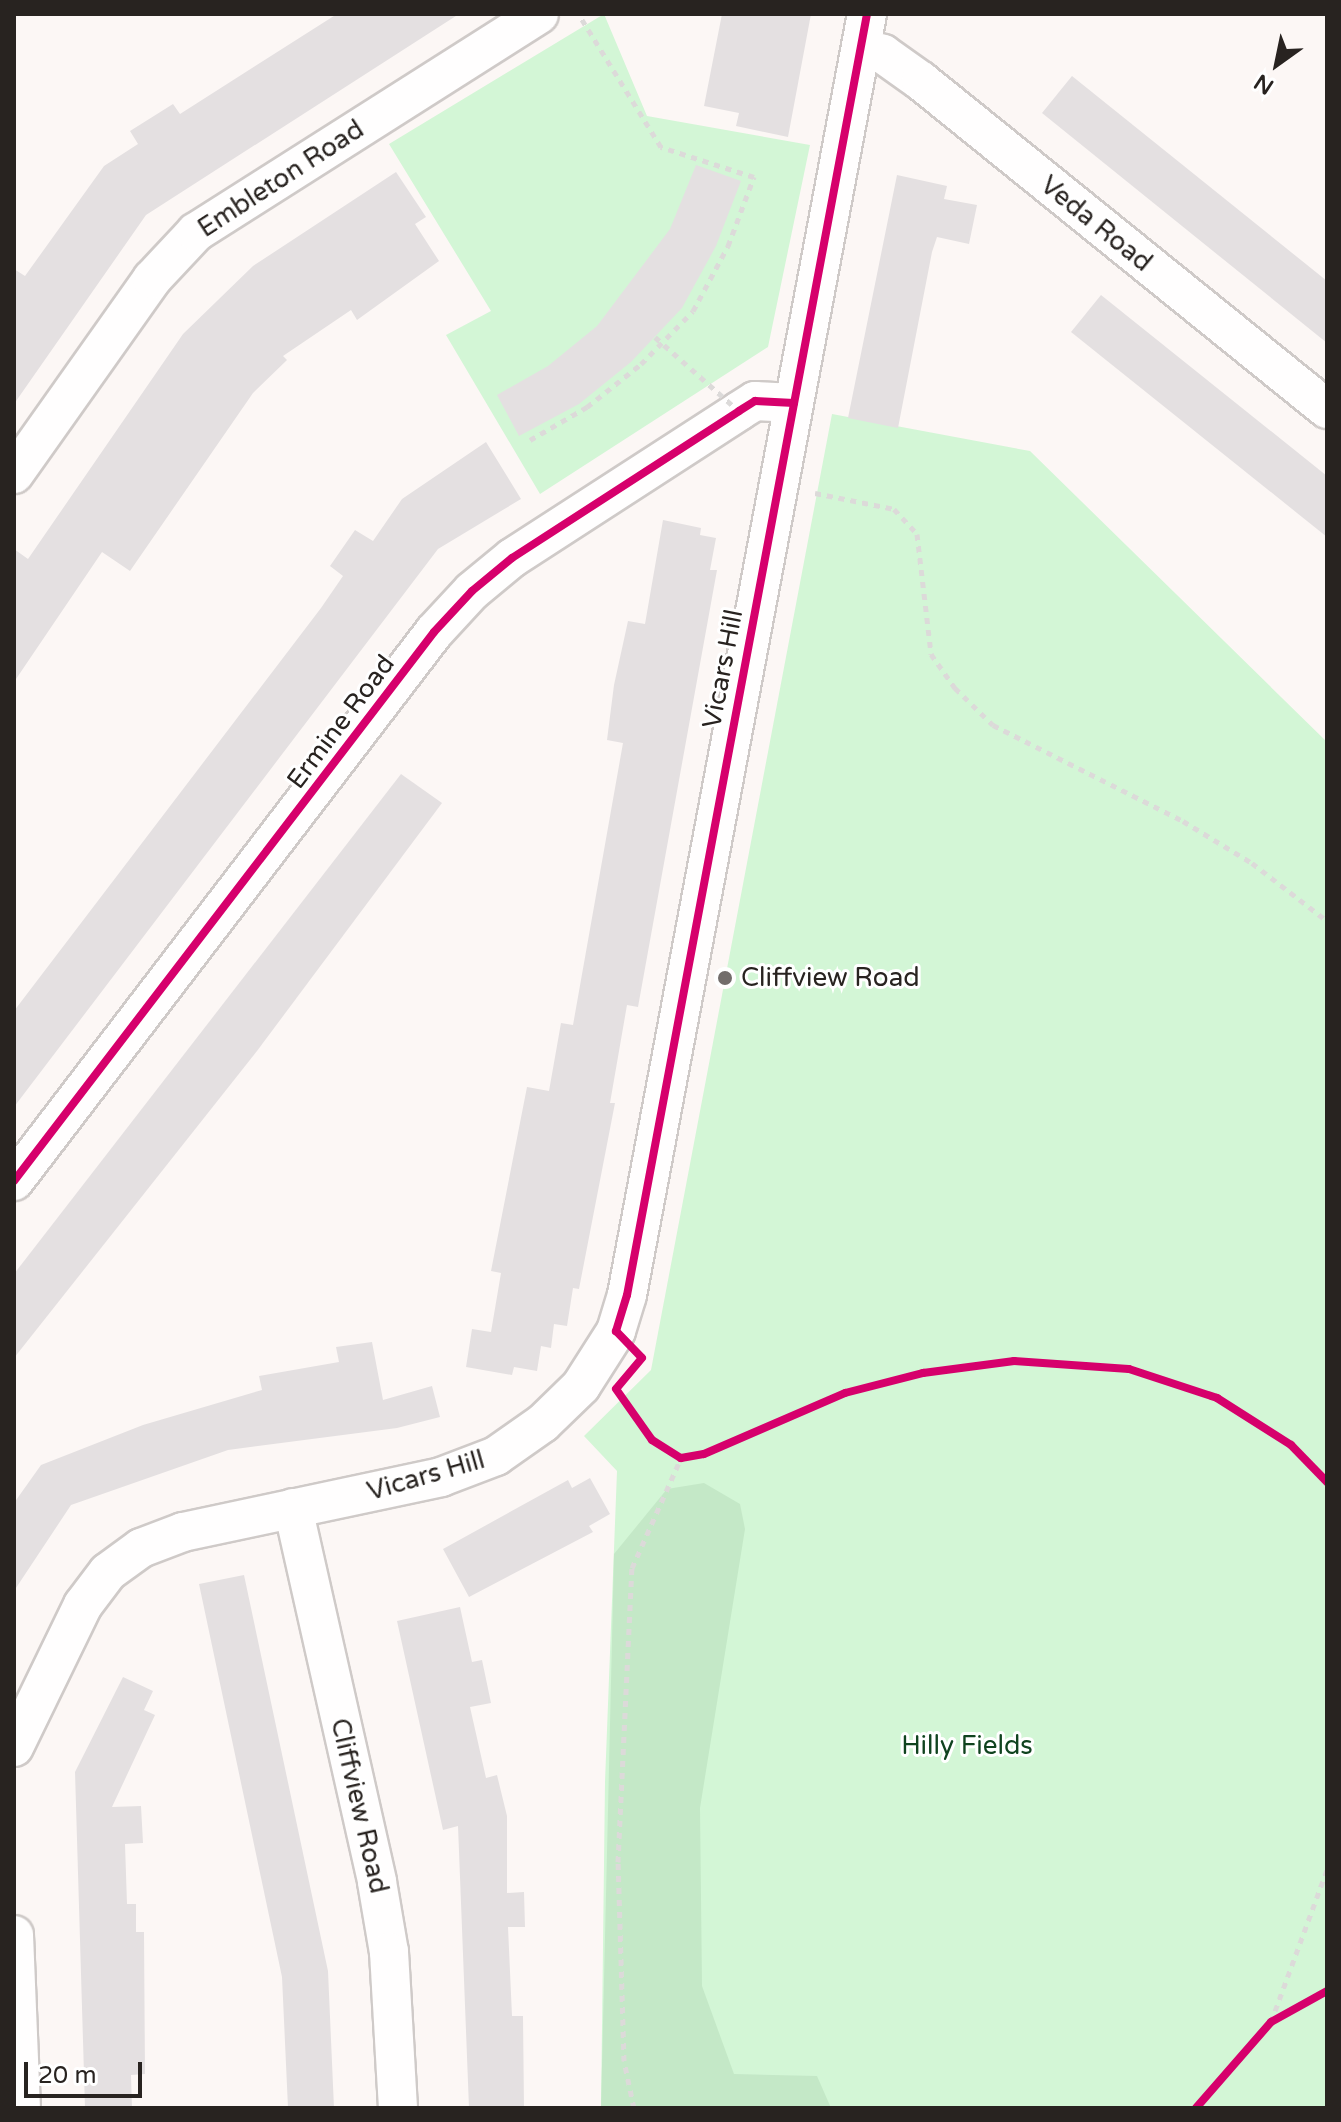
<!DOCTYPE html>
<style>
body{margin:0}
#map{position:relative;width:1341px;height:2122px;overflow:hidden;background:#fcf7f5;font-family:"Varela Round",sans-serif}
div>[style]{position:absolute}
.green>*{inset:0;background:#d3f6d6}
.forest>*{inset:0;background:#c4e8c7}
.building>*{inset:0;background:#e4e0e1}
.path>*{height:5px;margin-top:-2.5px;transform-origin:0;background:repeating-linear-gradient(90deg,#dcdad9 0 6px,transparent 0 12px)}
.roads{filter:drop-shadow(2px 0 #cfcac8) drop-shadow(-2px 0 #cfcac8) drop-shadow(0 2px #cfcac8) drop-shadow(0 -2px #cfcac8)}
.minor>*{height:38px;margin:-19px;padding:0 19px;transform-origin:19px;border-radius:19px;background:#fffefe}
.path-bridge>*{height:5px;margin-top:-2.5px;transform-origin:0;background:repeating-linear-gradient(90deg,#dcdad9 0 6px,transparent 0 12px)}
.cycleway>*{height:8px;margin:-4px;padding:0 4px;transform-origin:4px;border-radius:4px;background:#d6006c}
.dots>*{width:22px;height:22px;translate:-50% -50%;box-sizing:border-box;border:4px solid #fff;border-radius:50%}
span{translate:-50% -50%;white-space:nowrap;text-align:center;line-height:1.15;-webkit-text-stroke:6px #fff;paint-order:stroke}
.street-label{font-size:26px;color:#282320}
.poi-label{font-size:26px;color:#282320}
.left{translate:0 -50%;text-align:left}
.park-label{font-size:26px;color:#10431f}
.frame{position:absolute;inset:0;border:16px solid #282320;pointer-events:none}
.north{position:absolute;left:1237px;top:24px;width:80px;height:80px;-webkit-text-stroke:6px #fff;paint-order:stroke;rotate:213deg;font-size:22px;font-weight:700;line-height:32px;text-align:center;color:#282320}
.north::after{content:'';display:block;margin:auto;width:28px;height:36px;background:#282320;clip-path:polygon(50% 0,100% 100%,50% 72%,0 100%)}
.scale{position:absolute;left:24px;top:2062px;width:118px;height:36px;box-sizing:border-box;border:4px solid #282320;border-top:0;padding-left:10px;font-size:24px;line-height:28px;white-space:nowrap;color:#282320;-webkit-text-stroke:6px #fff;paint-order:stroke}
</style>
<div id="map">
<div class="green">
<div style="clip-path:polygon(604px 14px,647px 116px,810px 145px,768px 347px,540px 494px,446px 335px,491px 311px,389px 144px)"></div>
<div style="clip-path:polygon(832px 414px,1030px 451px,1327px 742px,1327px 2108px,601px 2108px,605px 1782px,617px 1471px,584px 1436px,651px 1370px)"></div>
</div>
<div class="forest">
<div style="clip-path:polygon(704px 1483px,740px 1504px,745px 1529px,700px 1808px,702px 1986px,734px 2074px,817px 2076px,831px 2108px,601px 2108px,614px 1554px,667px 1489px)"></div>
</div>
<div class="building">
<div style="clip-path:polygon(337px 14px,459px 14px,146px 215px,14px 404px,14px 269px,25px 276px,104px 166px,138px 144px,130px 131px,173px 104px,180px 114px)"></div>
<div style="clip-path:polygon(722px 14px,811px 14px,788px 137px,736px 126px,739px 113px,704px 106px)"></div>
<div style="clip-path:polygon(1072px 76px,1327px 281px,1327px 343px,1042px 113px)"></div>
<div style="clip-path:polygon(696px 165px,741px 181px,716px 246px,682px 308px,631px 362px,579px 404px,519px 436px,497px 395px,548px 366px,597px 326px,670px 229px)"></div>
<div style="clip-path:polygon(396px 172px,426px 217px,415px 224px,439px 261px,357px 320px,351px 310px,283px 356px,287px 360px,253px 393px,130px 571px,102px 552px,14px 682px,14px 549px,28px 559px,183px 334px,253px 266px)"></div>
<div style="clip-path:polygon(897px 175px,947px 186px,944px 199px,977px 205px,969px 244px,937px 237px,932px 252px,898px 428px,848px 418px)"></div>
<div style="clip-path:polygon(1101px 295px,1327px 476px,1327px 537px,1071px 332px)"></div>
<div style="clip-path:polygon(486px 442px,521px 499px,438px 549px,14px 1107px,14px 1011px,321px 608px,343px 576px,330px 566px,355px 530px,373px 541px,402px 499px)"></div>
<div style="clip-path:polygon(663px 520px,701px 528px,700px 535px,716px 538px,710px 570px,717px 570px,638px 1007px,627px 1005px,610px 1103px,615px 1103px,579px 1289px,573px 1288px,567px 1326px,554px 1324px,551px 1348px,541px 1346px,537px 1371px,514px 1367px,512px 1375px,466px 1367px,472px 1329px,491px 1332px,501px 1273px,491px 1271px,527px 1087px,549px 1091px,561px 1023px,573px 1025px,623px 743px,607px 740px,614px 685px,628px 621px,645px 624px)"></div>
<div style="clip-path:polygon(401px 774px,442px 803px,257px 1051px,14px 1358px,14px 1274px)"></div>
<div style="clip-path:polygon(372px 1342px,383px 1400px,432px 1386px,440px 1417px,397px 1428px,228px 1450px,71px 1505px,14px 1591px,14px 1503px,41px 1465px,143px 1425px,262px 1390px,259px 1376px,339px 1362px,336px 1347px)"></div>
<div style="clip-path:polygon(590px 1478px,610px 1514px,589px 1526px,593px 1532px,469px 1597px,443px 1549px,568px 1480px,572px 1488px)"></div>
<div style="clip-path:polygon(244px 1575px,328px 1971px,334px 2108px,288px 2108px,282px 1977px,199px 1584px)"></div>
<div style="clip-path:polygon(460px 1607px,472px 1662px,482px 1660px,491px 1703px,470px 1707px,486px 1778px,497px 1775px,507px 1816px,507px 1893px,524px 1892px,525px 1927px,508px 1927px,512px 2016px,523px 2016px,524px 2108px,469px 2108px,458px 1826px,443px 1830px,397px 1621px)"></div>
<div style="clip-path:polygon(123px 1677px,153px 1691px,144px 1710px,155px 1715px,112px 1807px,141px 1806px,143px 1843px,125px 1844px,127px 1904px,136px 1904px,136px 1932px,144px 1932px,145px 2074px,131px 2075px,132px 2108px,85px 2108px,75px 1772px)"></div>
</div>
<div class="path">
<div style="left:530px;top:440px;width:66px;rotate:-30.1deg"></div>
<div style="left:587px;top:407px;width:69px;rotate:-38.5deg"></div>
<div style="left:641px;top:364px;width:74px;rotate:-45.5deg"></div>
<div style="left:693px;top:311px;width:74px;rotate:-61.7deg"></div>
<div style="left:728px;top:246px;width:74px;rotate:-69.4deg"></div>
<div style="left:754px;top:177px;width:98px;rotate:-162.1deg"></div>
<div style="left:661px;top:147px;width:155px;rotate:-121.8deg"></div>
<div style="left:815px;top:493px;width:81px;rotate:11.4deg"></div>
<div style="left:894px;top:509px;width:34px;rotate:47deg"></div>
<div style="left:917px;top:534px;width:121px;rotate:83.3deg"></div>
<div style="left:931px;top:654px;width:42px;rotate:54.8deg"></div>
<div style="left:955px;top:688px;width:53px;rotate:44.2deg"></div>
<div style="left:993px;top:725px;width:213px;rotate:26.8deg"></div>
<div style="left:1183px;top:821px;width:81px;rotate:31.3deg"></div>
<div style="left:1252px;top:863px;width:95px;rotate:37.7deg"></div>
<div style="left:1271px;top:2022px;width:162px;rotate:-69.8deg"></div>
<div style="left:634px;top:2108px;width:48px;rotate:-102deg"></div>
<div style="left:624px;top:2061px;width:199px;rotate:-91.7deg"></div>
<div style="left:618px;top:1862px;width:294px;rotate:-87.3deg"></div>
<div style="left:632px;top:1568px;width:120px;rotate:-66deg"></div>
</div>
<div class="roads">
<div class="minor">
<div style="left:861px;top:48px;width:23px;rotate:15deg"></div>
<div style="left:883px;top:54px;width:47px;rotate:35.4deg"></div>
<div style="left:921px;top:81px;width:522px;rotate:38.93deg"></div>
<div style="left:14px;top:474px;width:239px;rotate:-54.7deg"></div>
<div style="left:152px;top:279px;width:64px;rotate:-46.9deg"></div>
<div style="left:196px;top:232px;width:406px;rotate:-32.4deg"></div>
<div style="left:14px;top:1181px;width:691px;rotate:-52.58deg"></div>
<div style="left:434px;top:632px;width:56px;rotate:-47.2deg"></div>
<div style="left:472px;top:591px;width:52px;rotate:-39.5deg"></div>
<div style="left:512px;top:558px;width:270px;rotate:-32.9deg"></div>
<div style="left:739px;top:411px;width:19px;rotate:-32deg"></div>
<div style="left:755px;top:401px;width:39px;rotate:3deg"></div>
<div style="left:293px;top:1508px;width:383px;rotate:77.3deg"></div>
<div style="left:377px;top:1882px;width:71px;rotate:80.3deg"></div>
<div style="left:389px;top:1952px;width:156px;rotate:86.7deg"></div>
<div style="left:14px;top:1747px;width:158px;rotate:-64.1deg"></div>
<div style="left:83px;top:1605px;width:41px;rotate:-52.9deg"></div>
<div style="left:108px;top:1572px;width:41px;rotate:-36deg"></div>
<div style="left:141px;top:1548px;width:45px;rotate:-20.9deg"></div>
<div style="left:183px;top:1532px;width:264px;rotate:-12deg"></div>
<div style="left:441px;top:1477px;width:59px;rotate:-20.9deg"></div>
<div style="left:496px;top:1456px;width:57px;rotate:-35.1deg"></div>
<div style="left:543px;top:1423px;width:53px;rotate:-44.2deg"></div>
<div style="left:581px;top:1386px;width:65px;rotate:-57.5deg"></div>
<div style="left:616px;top:1331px;width:38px;rotate:-73deg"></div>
<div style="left:627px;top:1295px;width:1303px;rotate:-79.39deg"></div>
<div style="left:14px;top:1935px;width:173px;rotate:87.7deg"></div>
</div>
</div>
<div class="path-bridge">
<div style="left:655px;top:337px;width:112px;rotate:41.4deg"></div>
</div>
<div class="cycleway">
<div style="left:867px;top:14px;width:1303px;rotate:100.61deg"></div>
<div style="left:627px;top:1295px;width:38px;rotate:107deg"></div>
<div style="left:616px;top:1331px;width:37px;rotate:46deg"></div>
<div style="left:642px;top:1358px;width:40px;rotate:130deg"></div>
<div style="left:616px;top:1389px;width:62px;rotate:54.8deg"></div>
<div style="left:652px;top:1440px;width:34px;rotate:32deg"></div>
<div style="left:681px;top:1458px;width:23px;rotate:-10deg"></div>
<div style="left:704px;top:1454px;width:154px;rotate:-23.4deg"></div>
<div style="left:845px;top:1393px;width:81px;rotate:-14.4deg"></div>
<div style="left:923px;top:1373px;width:92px;rotate:-7.5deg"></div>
<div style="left:1014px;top:1361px;width:115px;rotate:4deg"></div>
<div style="left:1129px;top:1369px;width:93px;rotate:18.2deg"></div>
<div style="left:1217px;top:1398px;width:88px;rotate:32.4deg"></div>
<div style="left:1291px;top:1445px;width:52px;rotate:45.8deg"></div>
<div style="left:14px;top:1181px;width:691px;rotate:-52.58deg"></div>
<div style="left:434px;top:632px;width:56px;rotate:-47.2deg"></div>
<div style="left:472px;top:591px;width:52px;rotate:-39.5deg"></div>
<div style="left:512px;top:558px;width:270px;rotate:-32.9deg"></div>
<div style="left:739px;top:411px;width:19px;rotate:-32deg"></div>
<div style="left:755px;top:401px;width:39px;rotate:3deg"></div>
<div style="left:1196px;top:2108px;width:114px;rotate:-48.9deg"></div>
<div style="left:1271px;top:2022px;width:64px;rotate:-29deg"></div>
</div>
<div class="dots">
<div style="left:725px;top:978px;background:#726d6b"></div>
</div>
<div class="street-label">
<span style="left:281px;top:179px;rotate:-33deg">Embleton Road</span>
<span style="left:1096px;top:224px;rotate:39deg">Veda Road</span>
<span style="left:723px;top:669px;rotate:-79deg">Vicars Hill</span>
<span style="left:341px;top:722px;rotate:-53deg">Ermine Road</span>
<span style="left:426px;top:1476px;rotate:-16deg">Vicars Hill</span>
<span style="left:359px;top:1806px;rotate:77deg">Cliffview Road</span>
</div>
<div class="poi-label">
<span class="left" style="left:741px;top:978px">Cliffview Road</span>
</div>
<div class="park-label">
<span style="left:967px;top:1746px">Hilly Fields</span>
</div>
<div class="frame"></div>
<div class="north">N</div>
<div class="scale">20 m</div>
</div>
